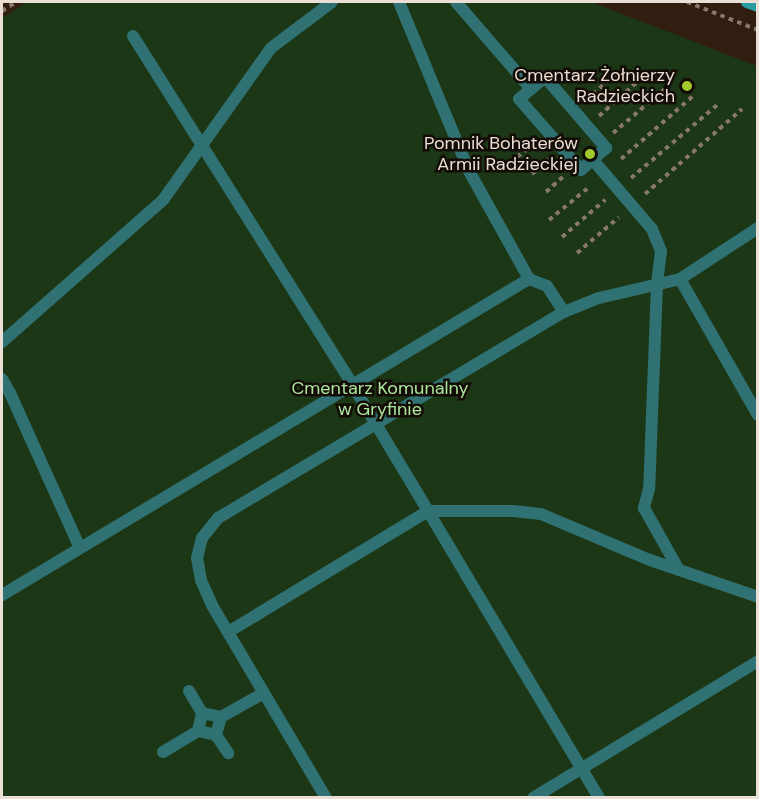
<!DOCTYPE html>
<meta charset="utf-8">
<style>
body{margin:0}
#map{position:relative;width:759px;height:799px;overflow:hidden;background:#311e10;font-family:"DM Sans",sans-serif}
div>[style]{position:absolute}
.green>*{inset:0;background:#1c3715}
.path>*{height:4px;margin-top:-2px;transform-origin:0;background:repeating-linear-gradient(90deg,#88786b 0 4.5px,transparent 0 9px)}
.pedestrian>*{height:12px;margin:-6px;padding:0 6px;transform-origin:6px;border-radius:6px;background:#307173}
.secondary>*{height:12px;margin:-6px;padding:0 6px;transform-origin:6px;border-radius:6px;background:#279da0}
.dots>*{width:16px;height:16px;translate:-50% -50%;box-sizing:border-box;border:3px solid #130b05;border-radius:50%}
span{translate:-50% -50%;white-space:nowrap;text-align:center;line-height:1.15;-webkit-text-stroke:5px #130b05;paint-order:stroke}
.poi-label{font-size:18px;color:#ebded4}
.right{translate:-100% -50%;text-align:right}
.park-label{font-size:18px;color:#abe79d}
.frame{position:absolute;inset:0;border:3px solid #ebded4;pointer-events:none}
</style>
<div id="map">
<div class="green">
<div style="clip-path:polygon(27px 2px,591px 2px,757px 66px,757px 797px,2px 797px,2px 18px)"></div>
</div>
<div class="path">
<div style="left:687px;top:2px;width:76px;rotate:21.5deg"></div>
<div style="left:2px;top:11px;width:17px;rotate:-33deg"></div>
<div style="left:586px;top:100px;width:41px;rotate:-41.1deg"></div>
<div style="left:599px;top:116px;width:51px;rotate:-41.8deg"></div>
<div style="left:613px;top:133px;width:70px;rotate:-40.3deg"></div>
<div style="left:517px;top:157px;width:23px;rotate:-38deg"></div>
<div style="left:621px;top:159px;width:96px;rotate:-41.2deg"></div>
<div style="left:532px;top:174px;width:23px;rotate:-41deg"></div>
<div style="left:631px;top:178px;width:113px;rotate:-40.3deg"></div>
<div style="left:546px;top:192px;width:24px;rotate:-42deg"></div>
<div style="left:645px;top:194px;width:129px;rotate:-41.2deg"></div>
<div style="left:549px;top:220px;width:50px;rotate:-39.4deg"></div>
<div style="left:562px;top:237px;width:57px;rotate:-40.7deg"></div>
<div style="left:577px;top:253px;width:55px;rotate:-40.6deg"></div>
</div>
<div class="pedestrian">
<div style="left:399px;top:2px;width:183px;rotate:67.5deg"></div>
<div style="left:469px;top:171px;width:124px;rotate:60.9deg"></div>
<div style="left:529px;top:279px;width:19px;rotate:21deg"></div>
<div style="left:547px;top:286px;width:31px;rotate:57deg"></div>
<div style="left:456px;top:2px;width:115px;rotate:49.2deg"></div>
<div style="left:133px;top:36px;width:413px;rotate:57.8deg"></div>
<div style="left:353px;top:386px;width:146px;rotate:59deg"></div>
<div style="left:428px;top:511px;width:234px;rotate:148.8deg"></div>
<div style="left:545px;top:77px;width:94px;rotate:49.3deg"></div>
<div style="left:606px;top:148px;width:33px;rotate:139deg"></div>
<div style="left:581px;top:170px;width:94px;rotate:-131.1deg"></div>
<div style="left:519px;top:99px;width:34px;rotate:-40deg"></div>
<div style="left:593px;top:160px;width:91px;rotate:49.5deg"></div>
<div style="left:652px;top:229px;width:24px;rotate:68deg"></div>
<div style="left:661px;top:251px;width:34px;rotate:97deg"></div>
<div style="left:657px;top:285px;width:204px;rotate:92.2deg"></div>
<div style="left:649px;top:489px;width:20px;rotate:105deg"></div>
<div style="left:644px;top:508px;width:71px;rotate:60.6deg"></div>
<div style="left:680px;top:279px;width:157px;rotate:60.2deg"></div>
<div style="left:2px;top:342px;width:215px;rotate:-41.4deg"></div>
<div style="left:163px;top:200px;width:186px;rotate:-54.6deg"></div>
<div style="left:271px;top:48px;width:76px;rotate:-37deg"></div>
<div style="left:2px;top:379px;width:16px;rotate:60deg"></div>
<div style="left:10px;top:393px;width:170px;rotate:65.7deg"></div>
<div style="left:428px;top:511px;width:85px"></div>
<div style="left:513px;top:511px;width:28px;rotate:6deg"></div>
<div style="left:541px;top:514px;width:118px;rotate:22.9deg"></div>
<div style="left:650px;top:560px;width:114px;rotate:18.9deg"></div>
<div style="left:428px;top:511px;width:334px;rotate:59.2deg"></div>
<div style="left:2px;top:595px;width:614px;rotate:-30.95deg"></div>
<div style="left:189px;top:691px;width:26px;rotate:59deg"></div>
<div style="left:221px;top:717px;width:19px;rotate:106deg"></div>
<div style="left:216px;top:735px;width:18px;rotate:-167deg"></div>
<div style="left:198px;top:731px;width:18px;rotate:-77deg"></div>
<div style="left:202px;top:713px;width:19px;rotate:12deg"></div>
<div style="left:221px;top:717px;width:49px;rotate:-29.2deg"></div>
<div style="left:216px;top:735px;width:22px;rotate:56deg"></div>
<div style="left:163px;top:752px;width:41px;rotate:-31deg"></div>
<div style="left:326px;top:798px;width:224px;rotate:-120.6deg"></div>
<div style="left:212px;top:605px;width:27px;rotate:-114deg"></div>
<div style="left:201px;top:580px;width:22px;rotate:-100deg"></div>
<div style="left:197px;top:558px;width:21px;rotate:-76deg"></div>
<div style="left:202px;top:538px;width:26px;rotate:-51deg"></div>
<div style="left:218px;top:518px;width:403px;rotate:-30.8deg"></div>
<div style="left:564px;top:312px;width:38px;rotate:-22deg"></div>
<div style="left:599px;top:298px;width:83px;rotate:-13.2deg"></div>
<div style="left:680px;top:279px;width:93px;rotate:-33.2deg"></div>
<div style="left:533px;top:798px;width:263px;rotate:-31.3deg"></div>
</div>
<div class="secondary">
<div style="left:747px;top:2px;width:12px;rotate:20deg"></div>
</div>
<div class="dots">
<div style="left:687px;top:86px;background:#a0c92b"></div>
<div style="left:590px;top:154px;background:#a0c92b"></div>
</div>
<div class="poi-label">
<span class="right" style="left:675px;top:86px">Cmentarz Żołnierzy<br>Radzieckich</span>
<span class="right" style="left:578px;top:154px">Pomnik Bohaterów<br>Armii Radzieckiej</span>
</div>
<div class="park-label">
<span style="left:380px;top:399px">Cmentarz Komunalny<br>w Gryfinie</span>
</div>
<div class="frame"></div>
</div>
